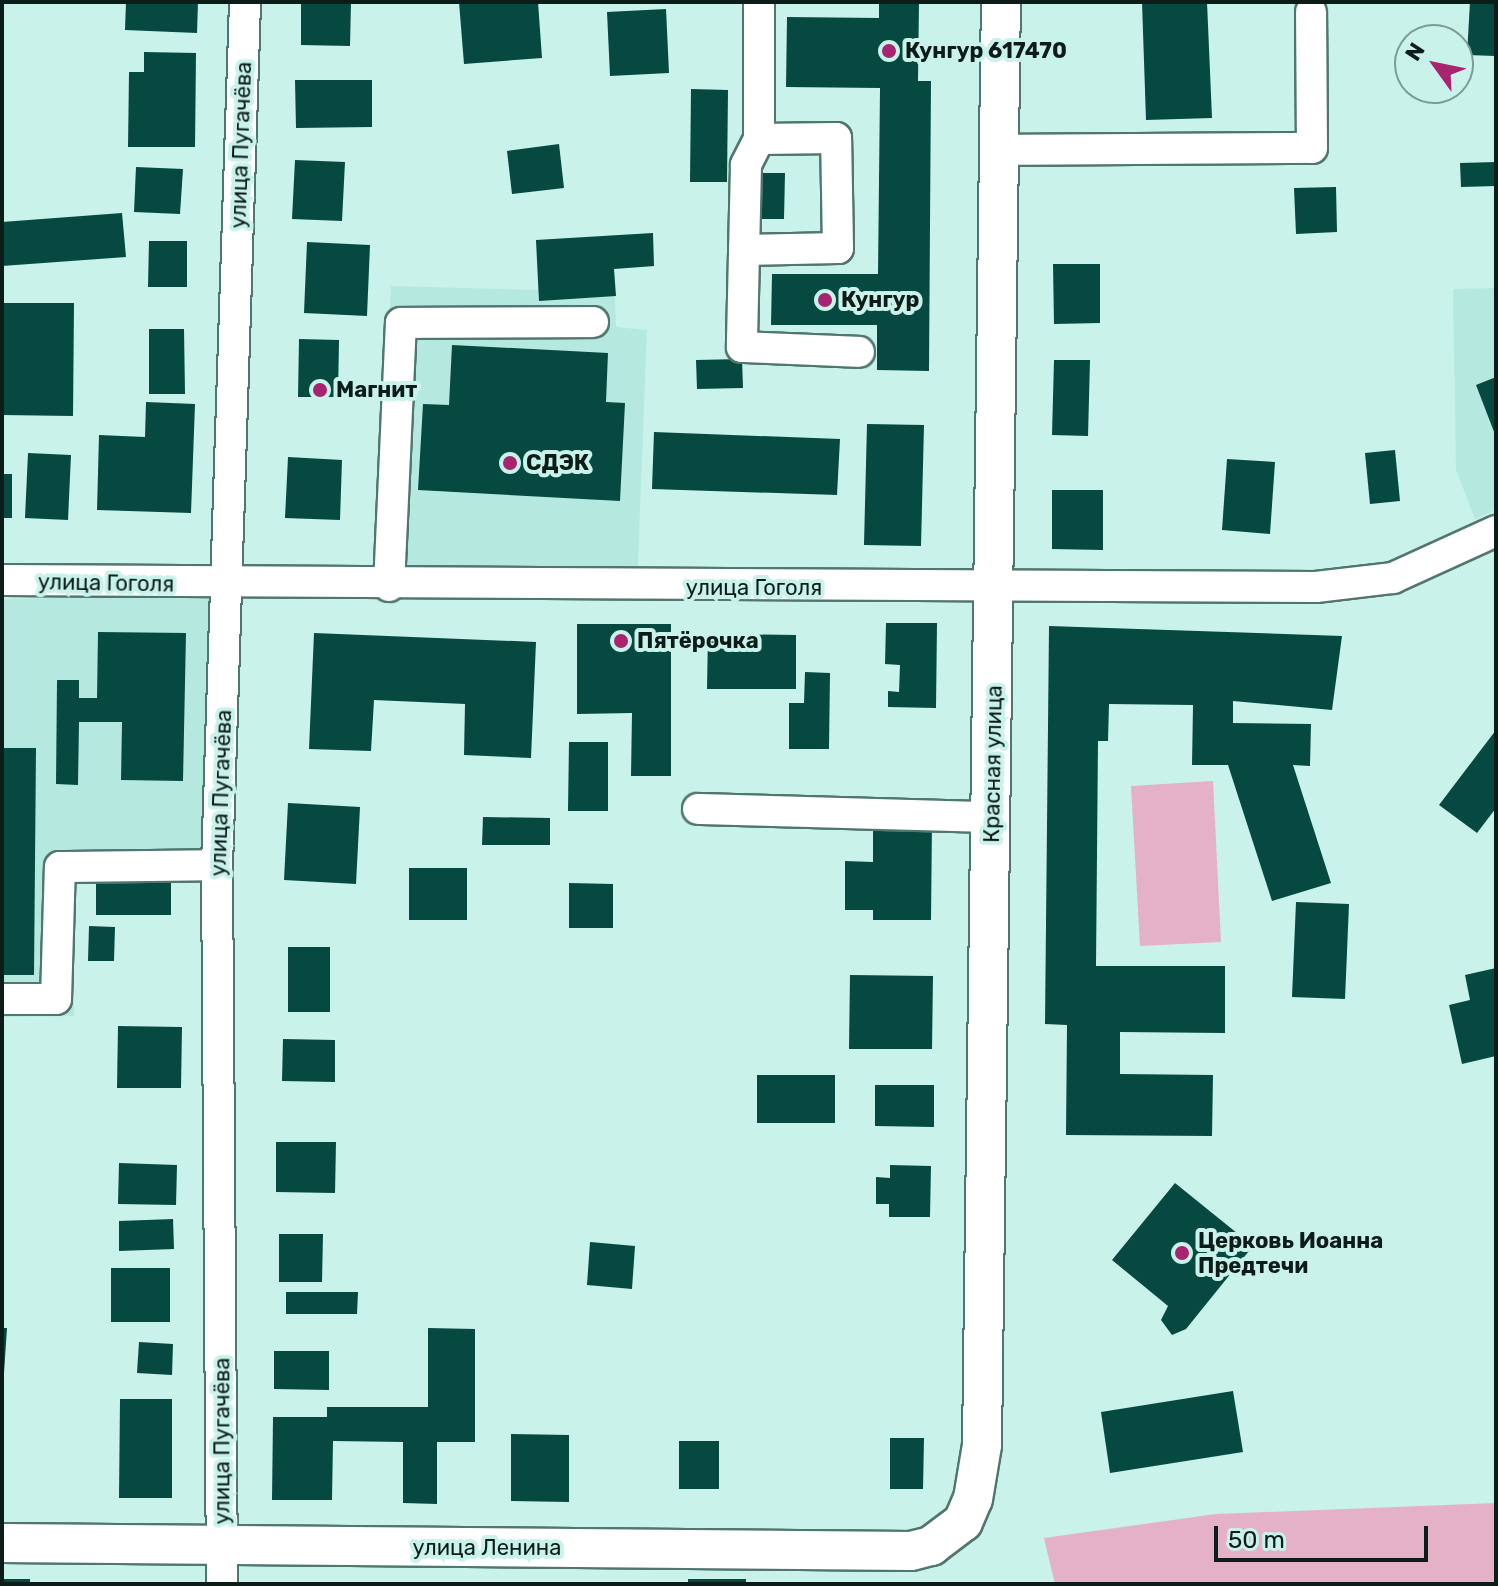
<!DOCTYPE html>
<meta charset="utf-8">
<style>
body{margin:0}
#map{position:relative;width:1498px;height:1586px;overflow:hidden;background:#c9f2ea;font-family:Rubik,sans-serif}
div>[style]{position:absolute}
.built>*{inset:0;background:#b5e9df}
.green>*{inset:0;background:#e4b1c7}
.building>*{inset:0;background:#054941}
.roads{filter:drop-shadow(2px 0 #50766f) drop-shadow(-2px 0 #50766f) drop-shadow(0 2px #50766f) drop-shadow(0 -2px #50766f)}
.minor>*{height:30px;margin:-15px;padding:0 15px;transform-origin:15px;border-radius:15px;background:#fff}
.major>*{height:38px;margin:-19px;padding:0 19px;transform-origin:19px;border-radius:19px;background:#fff}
.dots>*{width:22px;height:22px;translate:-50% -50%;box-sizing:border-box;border:4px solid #c9f2ea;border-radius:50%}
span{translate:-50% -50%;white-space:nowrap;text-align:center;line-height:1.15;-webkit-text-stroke:8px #c9f2ea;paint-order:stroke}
.poi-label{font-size:22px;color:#0c1c19;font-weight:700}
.left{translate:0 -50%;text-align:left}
.street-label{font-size:22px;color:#0c1c19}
.frame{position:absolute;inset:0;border:4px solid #0c1c19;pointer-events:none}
.north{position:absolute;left:1394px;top:24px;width:80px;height:80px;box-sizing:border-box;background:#c9f2ea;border:2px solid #7d9c96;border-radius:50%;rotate:303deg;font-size:22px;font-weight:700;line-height:32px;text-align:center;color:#0c1c19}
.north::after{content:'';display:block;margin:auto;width:28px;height:36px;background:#a8246f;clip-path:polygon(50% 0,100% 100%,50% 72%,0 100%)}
.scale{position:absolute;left:1214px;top:1526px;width:214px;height:36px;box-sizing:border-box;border:4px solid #0c1c19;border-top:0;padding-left:10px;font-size:24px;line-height:28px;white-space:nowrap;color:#0c1c19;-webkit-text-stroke:6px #c9f2ea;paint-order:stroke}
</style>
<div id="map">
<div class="built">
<div style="clip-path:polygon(653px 233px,654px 266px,614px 269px,616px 327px,647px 330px,637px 588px,376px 576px,391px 286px,538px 290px,536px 240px)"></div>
<div style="clip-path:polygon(1496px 288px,1496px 510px,1475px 519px,1456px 470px,1453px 289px)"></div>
<div style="clip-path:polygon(217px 595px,212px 875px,74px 876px,74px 1016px,2px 1017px,2px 599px)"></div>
</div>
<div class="green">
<div style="clip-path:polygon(1213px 781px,1221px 942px,1140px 946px,1131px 786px)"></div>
<div style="clip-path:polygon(1496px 1503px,1496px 1584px,1055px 1584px,1044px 1538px,1216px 1514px)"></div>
</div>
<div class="building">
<div style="clip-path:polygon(126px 2px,198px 2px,197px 33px,125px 30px)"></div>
<div style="clip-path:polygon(301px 2px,351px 2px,350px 46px,301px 45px)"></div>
<div style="clip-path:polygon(459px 2px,538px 2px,542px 58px,464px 64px)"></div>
<div style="clip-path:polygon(879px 2px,919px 2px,918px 81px,931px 81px,929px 371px,877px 370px,877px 325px,771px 325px,772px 274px,878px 274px,880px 88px,786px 87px,787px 17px,879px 18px)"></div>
<div style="clip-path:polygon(1142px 2px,1207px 2px,1212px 118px,1146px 120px)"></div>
<div style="clip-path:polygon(1470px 2px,1496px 2px,1496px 56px,1467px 55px)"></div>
<div style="clip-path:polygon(666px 9px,669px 73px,610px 76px,607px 12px)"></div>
<div style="clip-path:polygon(144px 52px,196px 53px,195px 147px,128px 147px,129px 72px,144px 72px)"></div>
<div style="clip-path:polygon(295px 80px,372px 80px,372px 127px,296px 128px)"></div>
<div style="clip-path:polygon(691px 89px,728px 90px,727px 182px,690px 182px)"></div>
<div style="clip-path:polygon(559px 144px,564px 188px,512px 194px,507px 151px)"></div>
<div style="clip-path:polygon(295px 160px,345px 162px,342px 221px,292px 219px)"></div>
<div style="clip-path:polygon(1496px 162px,1496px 186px,1461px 187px,1460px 163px)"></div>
<div style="clip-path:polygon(136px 167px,183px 169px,180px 214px,134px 212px)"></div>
<div style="clip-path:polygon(762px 173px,785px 173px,784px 219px,762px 219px)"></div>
<div style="clip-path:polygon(1336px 187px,1337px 232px,1296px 234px,1294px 188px)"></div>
<div style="clip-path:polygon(122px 213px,126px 257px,2px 266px,2px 222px)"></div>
<div style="clip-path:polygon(653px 233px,654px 266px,614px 269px,616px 296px,539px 301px,536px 240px)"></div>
<div style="clip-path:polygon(149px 241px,187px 241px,187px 287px,148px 287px)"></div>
<div style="clip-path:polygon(307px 242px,370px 245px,367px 316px,304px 313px)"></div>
<div style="clip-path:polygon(1053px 264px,1100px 264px,1100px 323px,1054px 324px)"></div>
<div style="clip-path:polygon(2px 303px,74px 303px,73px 416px,2px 415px)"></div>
<div style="clip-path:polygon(149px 329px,184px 329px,185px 394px,149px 394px)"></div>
<div style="clip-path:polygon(299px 339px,339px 340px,338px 397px,298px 397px)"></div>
<div style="clip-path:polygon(452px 345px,608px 353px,606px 402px,625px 403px,620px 501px,418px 490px,423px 404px,449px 405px)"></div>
<div style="clip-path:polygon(742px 359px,743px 388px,697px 389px,696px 360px)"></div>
<div style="clip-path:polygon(1054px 360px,1090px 360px,1088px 436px,1052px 435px)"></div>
<div style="clip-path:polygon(1496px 377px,1496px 437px,1476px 385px)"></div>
<div style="clip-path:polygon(146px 402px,195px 404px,191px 513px,97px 510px,99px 435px,145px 437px)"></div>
<div style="clip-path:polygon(867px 424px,924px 425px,921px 546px,864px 545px)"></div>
<div style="clip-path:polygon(654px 432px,840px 439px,837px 495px,652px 489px)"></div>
<div style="clip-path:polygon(1395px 450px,1400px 501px,1370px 504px,1365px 453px)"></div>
<div style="clip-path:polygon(28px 453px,71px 455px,68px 520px,25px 518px)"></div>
<div style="clip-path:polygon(288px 457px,342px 460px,340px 520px,285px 518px)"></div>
<div style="clip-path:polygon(1227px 459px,1275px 462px,1270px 534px,1222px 530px)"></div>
<div style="clip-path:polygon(2px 474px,12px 474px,12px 518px,2px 518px)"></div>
<div style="clip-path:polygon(1052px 490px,1103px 490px,1103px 550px,1052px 549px)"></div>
<div style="clip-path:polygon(886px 623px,937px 623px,936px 708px,888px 707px,888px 691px,899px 692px,900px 665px,885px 664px)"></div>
<div style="clip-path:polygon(577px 624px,671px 624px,671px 776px,631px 776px,632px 713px,577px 714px)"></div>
<div style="clip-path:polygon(1049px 626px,1342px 636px,1332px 710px,1233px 701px,1233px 723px,1311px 724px,1310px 766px,1293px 765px,1331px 883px,1272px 901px,1228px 765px,1192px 765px,1193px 705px,1109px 704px,1108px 741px,1098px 741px,1096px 966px,1225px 966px,1225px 1033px,1120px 1032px,1120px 1074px,1213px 1075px,1212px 1136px,1066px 1135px,1067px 1025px,1045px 1024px)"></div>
<div style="clip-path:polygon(98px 632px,186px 633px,183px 781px,121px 780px,122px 722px,79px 722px,78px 785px,56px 784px,57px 680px,79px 680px,79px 698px,97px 698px)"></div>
<div style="clip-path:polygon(314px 633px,536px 642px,531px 758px,464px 755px,465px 704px,374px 700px,371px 751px,309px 749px)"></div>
<div style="clip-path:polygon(708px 634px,796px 635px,796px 689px,707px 689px)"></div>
<div style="clip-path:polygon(805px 672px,830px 673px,829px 749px,789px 749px,789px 703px,804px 703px)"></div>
<div style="clip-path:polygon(1496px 730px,1496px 808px,1477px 833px,1439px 805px)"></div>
<div style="clip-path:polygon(569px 742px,608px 742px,608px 811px,568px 811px)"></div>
<div style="clip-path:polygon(2px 748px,36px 748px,34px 975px,2px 975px)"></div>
<div style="clip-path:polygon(288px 803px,360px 807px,356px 884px,284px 880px)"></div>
<div style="clip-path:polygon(483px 817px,550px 818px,550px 845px,482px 845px)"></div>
<div style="clip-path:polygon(873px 821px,932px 821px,931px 920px,873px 920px,873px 910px,845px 910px,845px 861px,873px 862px)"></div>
<div style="clip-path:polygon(409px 868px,467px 868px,467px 920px,409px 920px)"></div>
<div style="clip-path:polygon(171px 879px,171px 915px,96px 915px,96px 880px)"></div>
<div style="clip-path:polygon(569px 883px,613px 884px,613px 928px,569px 928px)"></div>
<div style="clip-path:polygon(1296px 902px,1349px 904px,1345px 999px,1292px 997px)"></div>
<div style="clip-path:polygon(89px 926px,115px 927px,114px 961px,88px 961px)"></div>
<div style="clip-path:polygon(288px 947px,330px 947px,330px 1012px,288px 1012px)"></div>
<div style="clip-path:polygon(1496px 968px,1496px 1056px,1462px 1064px,1449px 1005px,1470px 1000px,1465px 975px)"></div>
<div style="clip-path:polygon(850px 975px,933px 976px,932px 1049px,849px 1049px)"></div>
<div style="clip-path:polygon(118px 1026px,182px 1027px,181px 1088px,117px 1088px)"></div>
<div style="clip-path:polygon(283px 1039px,335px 1040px,335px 1082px,282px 1081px)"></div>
<div style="clip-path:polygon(757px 1075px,835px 1075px,835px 1123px,757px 1123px)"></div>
<div style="clip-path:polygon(875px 1085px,934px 1085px,934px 1127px,875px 1126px)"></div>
<div style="clip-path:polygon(276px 1142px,336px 1142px,335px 1193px,276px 1192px)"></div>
<div style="clip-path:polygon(119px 1163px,177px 1165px,176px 1205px,118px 1204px)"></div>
<div style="clip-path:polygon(890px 1165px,931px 1166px,930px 1217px,889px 1217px,889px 1204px,876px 1204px,876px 1177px,890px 1178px)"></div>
<div style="clip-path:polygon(1175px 1183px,1253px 1246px,1186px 1329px,1172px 1335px,1161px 1320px,1168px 1306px,1112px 1260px)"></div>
<div style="clip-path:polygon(173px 1219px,174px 1249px,119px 1251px,119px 1221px)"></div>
<div style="clip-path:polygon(279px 1234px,323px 1234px,322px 1282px,279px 1282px)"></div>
<div style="clip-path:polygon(590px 1242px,635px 1246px,632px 1289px,587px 1285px)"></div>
<div style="clip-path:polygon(111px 1268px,170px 1268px,170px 1322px,111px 1322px)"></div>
<div style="clip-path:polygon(286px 1292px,358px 1292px,357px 1314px,286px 1314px)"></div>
<div style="clip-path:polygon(2px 1328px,7px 1328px,4px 1373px,2px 1372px)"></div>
<div style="clip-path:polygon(428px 1328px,475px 1329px,475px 1442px,437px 1442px,437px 1504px,403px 1503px,403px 1442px,333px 1441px,332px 1500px,272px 1500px,273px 1417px,327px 1417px,327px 1407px,428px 1407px)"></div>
<div style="clip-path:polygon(139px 1342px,173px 1344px,172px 1375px,137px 1373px)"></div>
<div style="clip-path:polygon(274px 1351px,329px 1351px,329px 1390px,274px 1389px)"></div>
<div style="clip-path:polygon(1233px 1391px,1243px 1452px,1110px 1473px,1101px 1412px)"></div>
<div style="clip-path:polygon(120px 1399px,172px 1399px,172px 1498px,119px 1498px)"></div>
<div style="clip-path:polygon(511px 1434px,569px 1435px,569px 1502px,511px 1501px)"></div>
<div style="clip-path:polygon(890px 1438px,924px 1438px,923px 1489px,890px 1489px)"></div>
<div style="clip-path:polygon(679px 1441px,719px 1441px,719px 1489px,679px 1489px)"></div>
<div style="clip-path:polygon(2px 1579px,30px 1579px,30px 1584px,2px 1584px)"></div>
<div style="clip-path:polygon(688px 1579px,746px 1579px,746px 1584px,688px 1584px)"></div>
</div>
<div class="roads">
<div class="minor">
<div style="left:759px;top:2px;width:137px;rotate:90deg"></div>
<div style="left:759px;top:139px;width:29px;rotate:117deg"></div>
<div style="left:746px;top:165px;width:182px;rotate:91.3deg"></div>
<div style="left:742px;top:347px;width:117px;rotate:2.4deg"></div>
<div style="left:999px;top:150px;width:313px;rotate:-0.4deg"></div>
<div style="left:1312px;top:148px;width:136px;rotate:-90.4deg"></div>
<div style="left:744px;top:250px;width:94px;rotate:-1.2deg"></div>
<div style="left:838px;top:248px;width:110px;rotate:-91deg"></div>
<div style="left:836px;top:138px;width:77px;rotate:179.3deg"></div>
<div style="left:2px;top:580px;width:1314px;rotate:0.31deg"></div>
<div style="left:1316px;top:587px;width:78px;rotate:-6.7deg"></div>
<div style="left:1393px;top:578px;width:113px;rotate:-24.5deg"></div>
<div style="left:389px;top:586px;width:263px;rotate:-87.4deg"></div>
<div style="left:401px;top:323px;width:192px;rotate:-0.3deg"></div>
<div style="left:698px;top:809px;width:294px;rotate:1.6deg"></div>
<div style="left:2px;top:999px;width:54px"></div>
<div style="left:56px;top:999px;width:132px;rotate:-88.3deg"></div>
<div style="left:60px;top:867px;width:157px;rotate:-0.7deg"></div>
<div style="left:222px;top:1584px;width:719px;rotate:-90.4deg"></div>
<div style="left:217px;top:865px;width:863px;rotate:-88.14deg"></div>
</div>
<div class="major">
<div style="left:2px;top:1543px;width:909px;rotate:0.5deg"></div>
<div style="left:911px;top:1551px;width:21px;rotate:-14deg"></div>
<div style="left:931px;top:1546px;width:40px;rotate:-37deg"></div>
<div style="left:963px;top:1522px;width:25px;rotate:-67deg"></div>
<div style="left:973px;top:1499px;width:55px;rotate:-80.5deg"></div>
<div style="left:982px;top:1445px;width:1443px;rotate:-89.25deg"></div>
</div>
</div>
<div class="dots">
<div style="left:889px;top:51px;background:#a8246f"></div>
<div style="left:825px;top:300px;background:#a8246f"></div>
<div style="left:320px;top:390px;background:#a8246f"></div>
<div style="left:510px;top:463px;background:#a8246f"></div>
<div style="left:621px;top:641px;background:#a8246f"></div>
<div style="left:1182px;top:1253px;background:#a8246f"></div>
</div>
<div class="poi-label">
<span class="left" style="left:905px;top:51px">Кунгур 617470</span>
<span class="left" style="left:841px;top:300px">Кунгур</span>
<span class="left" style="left:336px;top:390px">Магнит</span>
<span class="left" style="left:526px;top:463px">СДЭК</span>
<span class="left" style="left:637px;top:641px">Пятёрочка</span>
<span class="left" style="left:1198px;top:1253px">Церковь Иоанна<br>Предтечи</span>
</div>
<div class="street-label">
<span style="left:241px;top:145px;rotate:-88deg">улица Пугачёва</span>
<span style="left:106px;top:583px;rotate:1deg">улица Гоголя</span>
<span style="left:754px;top:588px">улица Гоголя</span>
<span style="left:993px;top:764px;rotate:-89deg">Красная улица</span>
<span style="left:221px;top:793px;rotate:-88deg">улица Пугачёва</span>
<span style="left:222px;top:1441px;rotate:-90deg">улица Пугачёва</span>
<span style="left:487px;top:1548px">улица Ленина</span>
</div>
<div class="frame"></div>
<div class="north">N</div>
<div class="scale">50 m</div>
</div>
